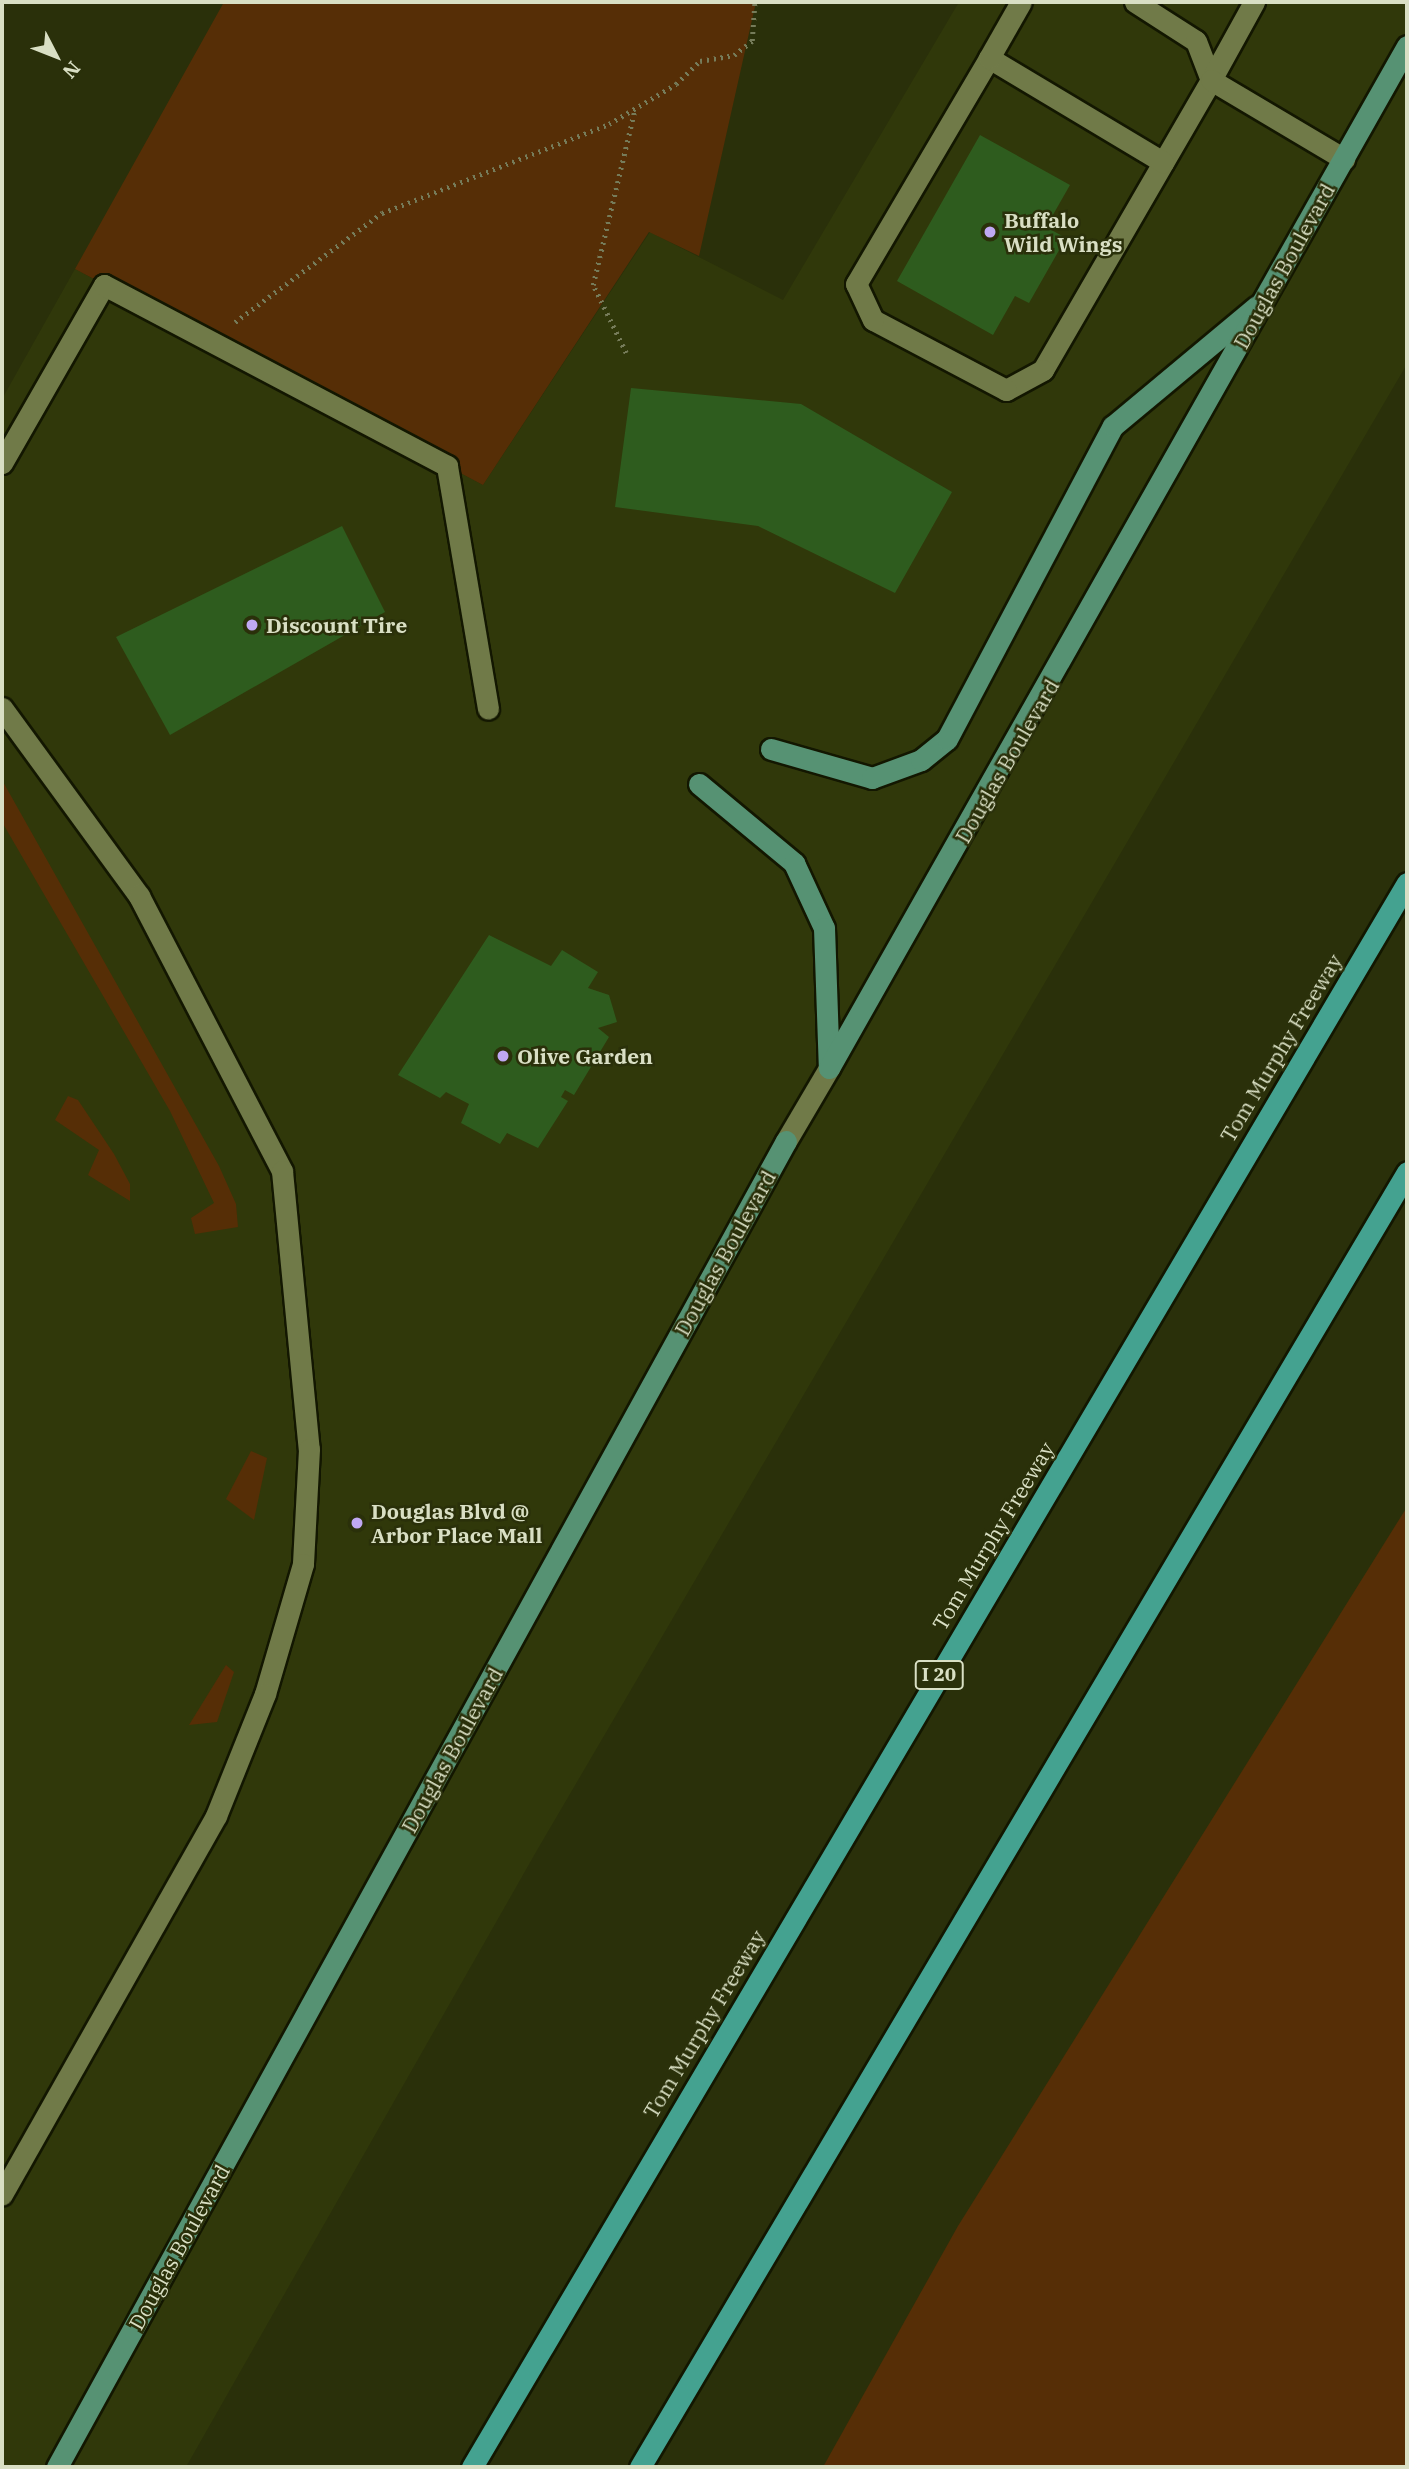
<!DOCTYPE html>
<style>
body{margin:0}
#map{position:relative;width:1409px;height:2469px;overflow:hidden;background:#2a300a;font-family:"IBM Plex Serif",serif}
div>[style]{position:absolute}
.built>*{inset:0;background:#30380a}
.green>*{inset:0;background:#562e06}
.building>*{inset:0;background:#2e5c1e}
.path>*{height:4.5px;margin-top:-2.25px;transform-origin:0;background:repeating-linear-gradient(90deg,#767c5a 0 2px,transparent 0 7px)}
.roads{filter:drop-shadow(2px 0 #131701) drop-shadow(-2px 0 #131701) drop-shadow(0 2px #131701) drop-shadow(0 -2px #131701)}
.minor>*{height:21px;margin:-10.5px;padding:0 10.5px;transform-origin:10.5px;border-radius:10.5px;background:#707a48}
.major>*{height:21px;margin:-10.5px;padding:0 10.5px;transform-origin:10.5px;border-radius:10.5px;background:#569273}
.highway>*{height:21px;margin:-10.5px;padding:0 10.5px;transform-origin:10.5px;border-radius:10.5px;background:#44a290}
.dots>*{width:19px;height:19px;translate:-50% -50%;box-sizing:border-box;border:4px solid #2a300a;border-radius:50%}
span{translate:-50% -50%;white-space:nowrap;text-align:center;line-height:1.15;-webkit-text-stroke:5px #2a300a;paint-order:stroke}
.shield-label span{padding:2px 5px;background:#2a300a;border:2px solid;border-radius:5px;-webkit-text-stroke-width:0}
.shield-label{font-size:19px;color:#d9dfc4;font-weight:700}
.poi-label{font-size:21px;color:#d9dfc4;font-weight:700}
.left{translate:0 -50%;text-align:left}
.street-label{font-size:21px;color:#d9dfc4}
.frame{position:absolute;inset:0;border:4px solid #d9dfc4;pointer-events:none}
.north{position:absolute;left:21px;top:21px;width:70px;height:70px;-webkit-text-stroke:5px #2a300a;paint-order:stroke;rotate:132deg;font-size:19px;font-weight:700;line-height:28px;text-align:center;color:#d9dfc4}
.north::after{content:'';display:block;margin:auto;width:24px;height:32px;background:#d9dfc4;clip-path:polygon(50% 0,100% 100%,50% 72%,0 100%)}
</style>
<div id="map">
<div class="built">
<div style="clip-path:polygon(959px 2px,1407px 2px,1407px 364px,536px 1852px,186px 2467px,2px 2467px,2px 399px,75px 269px,483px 485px,650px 232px,783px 300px)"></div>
</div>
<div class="green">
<div style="clip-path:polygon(224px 2px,756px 2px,699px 256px,649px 232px,483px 485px,75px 269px)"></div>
<div style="clip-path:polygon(2px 780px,219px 1166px,236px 1204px,238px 1227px,195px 1234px,191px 1218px,214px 1203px,170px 1111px,2px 822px)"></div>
<div style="clip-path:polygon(68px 1096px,78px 1100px,114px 1154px,130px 1184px,130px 1201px,88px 1175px,99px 1150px,55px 1120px)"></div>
<div style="clip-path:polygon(251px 1451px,267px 1458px,254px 1520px,226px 1499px)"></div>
<div style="clip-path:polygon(1407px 1507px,1407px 2467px,823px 2467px,958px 2226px)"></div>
<div style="clip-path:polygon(226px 1665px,234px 1672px,217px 1722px,189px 1725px)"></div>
</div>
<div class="building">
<div style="clip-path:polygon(980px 135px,1070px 185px,1046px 227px,1066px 238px,1029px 303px,1015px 296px,993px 335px,897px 281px)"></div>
<div style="clip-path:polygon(631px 388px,801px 404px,952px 492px,895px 593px,758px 526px,615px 507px)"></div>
<div style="clip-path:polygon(342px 526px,385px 612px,170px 735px,116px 637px)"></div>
<div style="clip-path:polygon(489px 935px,551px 966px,562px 950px,598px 972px,588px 988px,609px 995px,617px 1022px,598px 1028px,609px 1037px,574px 1095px,565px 1090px,561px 1097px,568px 1101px,538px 1148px,507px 1133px,500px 1144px,461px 1123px,469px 1104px,446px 1092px,440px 1098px,398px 1075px)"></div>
</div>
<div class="path">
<div style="left:235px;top:322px;width:183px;rotate:-36.6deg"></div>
<div style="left:382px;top:213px;width:244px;rotate:-21.4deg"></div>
<div style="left:609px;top:124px;width:78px;rotate:-30.8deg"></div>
<div style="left:676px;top:84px;width:33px;rotate:-44deg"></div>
<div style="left:700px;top:61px;width:35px;rotate:-10deg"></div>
<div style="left:734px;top:55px;width:23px;rotate:-38deg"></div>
<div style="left:752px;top:41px;width:39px;rotate:-86deg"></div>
<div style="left:626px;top:353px;width:76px;rotate:-115.9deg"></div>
<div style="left:593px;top:285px;width:181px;rotate:-76.6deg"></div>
</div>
<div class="roads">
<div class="minor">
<div style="left:1135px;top:2px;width:72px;rotate:32.6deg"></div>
<div style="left:1196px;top:41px;width:42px;rotate:69deg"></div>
<div style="left:1211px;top:80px;width:335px;rotate:120.1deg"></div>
<div style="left:1043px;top:370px;width:42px;rotate:151.6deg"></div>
<div style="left:1006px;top:390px;width:150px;rotate:-152.2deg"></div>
<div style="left:873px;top:320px;width:40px;rotate:-115deg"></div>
<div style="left:856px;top:284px;width:262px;rotate:-59.5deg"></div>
<div style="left:989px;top:58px;width:203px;rotate:30.9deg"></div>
<div style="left:1254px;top:2px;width:89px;rotate:118.9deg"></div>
<div style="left:1211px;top:80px;width:155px;rotate:30.7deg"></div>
<div style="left:989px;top:58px;width:64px;rotate:-60.3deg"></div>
<div style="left:2px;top:463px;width:205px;rotate:-60.2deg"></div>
<div style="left:104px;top:285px;width:388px;rotate:27.8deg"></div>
<div style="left:447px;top:466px;width:246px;rotate:80.4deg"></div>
<div style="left:2px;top:708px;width:233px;rotate:53.9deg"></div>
<div style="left:139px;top:896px;width:310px;rotate:62.5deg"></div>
<div style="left:282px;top:1171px;width:279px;rotate:84.5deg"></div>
<div style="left:309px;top:1449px;width:115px;rotate:93deg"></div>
<div style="left:303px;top:1564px;width:135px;rotate:106.3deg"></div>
<div style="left:265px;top:1694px;width:131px;rotate:111.9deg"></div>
<div style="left:216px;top:1816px;width:435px;rotate:119.5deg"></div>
<div style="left:786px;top:1141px;width:85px;rotate:-59.5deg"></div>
</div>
<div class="major">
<div style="left:771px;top:749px;width:105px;rotate:16deg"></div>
<div style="left:872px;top:778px;width:52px;rotate:-20.2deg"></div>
<div style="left:921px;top:760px;width:33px;rotate:-39deg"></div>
<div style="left:947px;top:739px;width:354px;rotate:-62.1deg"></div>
<div style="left:1113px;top:426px;width:187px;rotate:-39.8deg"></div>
<div style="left:699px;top:784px;width:124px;rotate:39.7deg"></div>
<div style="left:794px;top:863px;width:72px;rotate:65.2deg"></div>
<div style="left:824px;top:928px;width:140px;rotate:88deg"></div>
<div style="left:829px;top:1068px;width:1174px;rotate:-60.51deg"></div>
<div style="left:57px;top:2467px;width:1513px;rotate:-61.2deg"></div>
</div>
<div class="highway">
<div style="left:472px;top:2467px;width:1839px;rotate:-59.45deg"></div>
<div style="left:640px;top:2467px;width:1505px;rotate:-59.36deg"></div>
</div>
</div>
<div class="dots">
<div style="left:990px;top:232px;background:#c0a8f3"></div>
<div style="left:252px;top:625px;background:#c0a8f3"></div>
<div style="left:503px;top:1056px;background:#c0a8f3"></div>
<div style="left:357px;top:1523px;background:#c0a8f3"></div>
</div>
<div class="shield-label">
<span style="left:939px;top:1675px">I 20</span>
</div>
<div class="poi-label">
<span class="left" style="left:1004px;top:232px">Buffalo<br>Wild Wings</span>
<span class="left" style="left:266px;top:625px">Discount Tire</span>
<span class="left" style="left:517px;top:1056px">Olive Garden</span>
<span class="left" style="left:371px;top:1523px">Douglas Blvd @<br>Arbor Place Mall</span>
</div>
<div class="street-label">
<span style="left:1284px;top:266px;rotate:-61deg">Douglas Boulevard</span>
<span style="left:1007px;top:761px;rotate:-60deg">Douglas Boulevard</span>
<span style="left:1281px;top:1048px;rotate:-59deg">Tom Murphy Freeway</span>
<span style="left:725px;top:1253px;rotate:-61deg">Douglas Boulevard</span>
<span style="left:993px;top:1536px;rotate:-59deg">Tom Murphy Freeway</span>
<span style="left:452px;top:1750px;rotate:-61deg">Douglas Boulevard</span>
<span style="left:704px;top:2024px;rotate:-59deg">Tom Murphy Freeway</span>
<span style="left:179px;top:2247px;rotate:-61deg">Douglas Boulevard</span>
</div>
<div class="frame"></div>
<div class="north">N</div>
</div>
